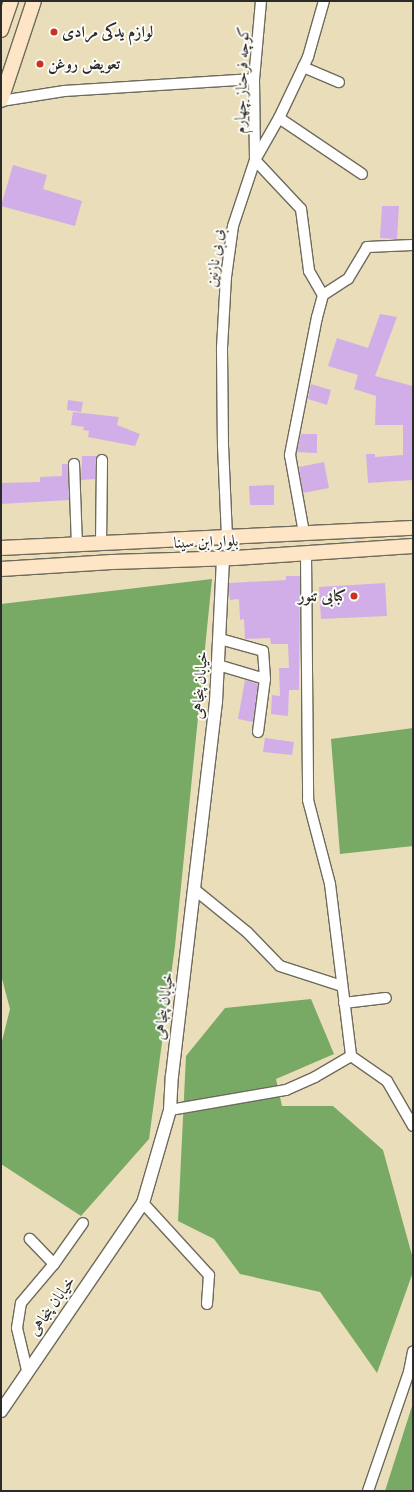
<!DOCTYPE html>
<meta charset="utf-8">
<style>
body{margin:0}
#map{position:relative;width:414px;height:1492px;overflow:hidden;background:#e9deb9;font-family:"IM FELL Great Primer",Amiri,serif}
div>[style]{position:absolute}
.forest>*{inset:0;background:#78aa65}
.building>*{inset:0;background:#d2aee8}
.roads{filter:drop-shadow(1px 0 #6e6a5d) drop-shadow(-1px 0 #6e6a5d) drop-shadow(0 1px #6e6a5d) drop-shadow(0 -1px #6e6a5d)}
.minor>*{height:10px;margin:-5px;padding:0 5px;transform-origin:5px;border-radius:5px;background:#fff}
.tertiary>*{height:12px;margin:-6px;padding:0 6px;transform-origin:6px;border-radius:6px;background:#fff}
.secondary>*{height:14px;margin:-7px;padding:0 7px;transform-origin:7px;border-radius:7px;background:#fde5c5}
.dots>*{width:11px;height:11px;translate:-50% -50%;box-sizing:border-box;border:2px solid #fdfcf7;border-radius:50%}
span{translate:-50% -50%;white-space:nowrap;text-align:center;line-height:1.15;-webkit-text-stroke:4px #fdfcf7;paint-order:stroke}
.poi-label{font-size:16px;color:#2b2b2b;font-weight:700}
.left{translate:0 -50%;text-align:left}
.right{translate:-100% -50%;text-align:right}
.street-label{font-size:16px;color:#2b2b2b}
.frame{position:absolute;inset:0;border:2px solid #2b2b2b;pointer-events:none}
</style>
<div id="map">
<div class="forest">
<div style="clip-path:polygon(212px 579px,175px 946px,149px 1139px,81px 1216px,1px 1164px,1px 1045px,10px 1009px,1px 975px,1px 604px)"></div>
<div style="clip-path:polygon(413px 728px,413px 846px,340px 854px,331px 739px)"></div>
<div style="clip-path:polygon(311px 999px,334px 1054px,276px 1079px,282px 1106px,333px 1106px,383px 1150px,413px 1259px,413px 1272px,377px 1373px,320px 1292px,240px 1274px,214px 1239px,178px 1221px,186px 1056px,225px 1008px)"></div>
<div style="clip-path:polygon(413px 1403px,413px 1491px,385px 1491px)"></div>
</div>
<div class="building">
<div style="clip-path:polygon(13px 165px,47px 175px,43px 189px,82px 201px,75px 226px,1px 206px)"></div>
<div style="clip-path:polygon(382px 206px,399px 206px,397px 239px,380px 238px)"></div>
<div style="clip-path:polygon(380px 314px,397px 317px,375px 376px,413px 386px,413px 480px,368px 483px,366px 454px,375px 454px,375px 457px,403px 455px,403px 425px,375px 425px,376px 396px,354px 389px,358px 375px,328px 366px,337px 338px,368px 348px)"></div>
<div style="clip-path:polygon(311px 384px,331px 390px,327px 405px,308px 399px)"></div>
<div style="clip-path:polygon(68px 400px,83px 402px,81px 412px,67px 410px)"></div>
<div style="clip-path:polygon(73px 412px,119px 417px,117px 425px,140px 434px,135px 446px,88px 437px,89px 431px,83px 430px,84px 427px,71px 425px)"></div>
<div style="clip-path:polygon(301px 434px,317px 434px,317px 453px,297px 452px)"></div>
<div style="clip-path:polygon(82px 456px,97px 456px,95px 479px,81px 480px)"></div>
<div style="clip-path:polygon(324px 462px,329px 488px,303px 493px,299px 467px)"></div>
<div style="clip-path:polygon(62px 464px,68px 464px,69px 500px,1px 504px,1px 483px,40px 482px,40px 477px,62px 476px)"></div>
<div style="clip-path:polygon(274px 485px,274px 505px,250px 505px,249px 486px)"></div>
<div style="clip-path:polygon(286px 576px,300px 576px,299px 690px,289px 690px,288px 716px,271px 714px,272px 695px,280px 696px,279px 668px,289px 668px,288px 644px,271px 644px,270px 638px,245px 639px,244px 619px,240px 620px,239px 599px,230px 600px,229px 586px,229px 583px,286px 580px)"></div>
<div style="clip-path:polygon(385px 583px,387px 616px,321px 619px,319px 587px)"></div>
<div style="clip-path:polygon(245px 680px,258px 684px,253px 722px,238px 719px)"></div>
<div style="clip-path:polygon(265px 738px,294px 742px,292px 755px,263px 752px)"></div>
</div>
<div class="roads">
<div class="minor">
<div style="left:261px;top:1px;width:78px;rotate:95.1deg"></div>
<div style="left:254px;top:79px;width:81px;rotate:89.3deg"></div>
<div style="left:255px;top:160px;width:67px;rotate:46.8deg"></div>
<div style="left:301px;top:209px;width:63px;rotate:82.6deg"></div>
<div style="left:309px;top:271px;width:28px;rotate:60deg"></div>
<div style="left:323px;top:295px;width:23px;rotate:105deg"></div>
<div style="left:317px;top:317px;width:141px;rotate:101.1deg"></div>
<div style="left:290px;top:455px;width:79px;rotate:79.8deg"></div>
<div style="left:303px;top:67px;width:39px;rotate:23deg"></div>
<div style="left:1px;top:101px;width:64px;rotate:-9deg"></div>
<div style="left:64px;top:91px;width:190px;rotate:-3.6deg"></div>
<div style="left:279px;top:118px;width:100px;rotate:34deg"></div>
<div style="left:323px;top:295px;width:30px;rotate:-33deg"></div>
<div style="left:348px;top:279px;width:37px;rotate:-59deg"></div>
<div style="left:367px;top:247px;width:46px;rotate:-2.5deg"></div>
<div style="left:74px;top:464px;width:81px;rotate:87.9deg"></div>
<div style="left:227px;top:537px;width:90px;rotate:-92.5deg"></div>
<div style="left:223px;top:447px;width:99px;rotate:-90.6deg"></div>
<div style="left:222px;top:348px;width:71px;rotate:-86.8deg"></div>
<div style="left:226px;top:277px;width:51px;rotate:-82.2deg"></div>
<div style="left:233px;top:226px;width:70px;rotate:-71.6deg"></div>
<div style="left:255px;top:160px;width:48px;rotate:-60.3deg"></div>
<div style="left:279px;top:118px;width:68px;rotate:-64.6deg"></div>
<div style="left:308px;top:57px;width:58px;rotate:-74.1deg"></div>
<div style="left:101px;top:544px;width:84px;rotate:-89.3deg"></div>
<div style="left:306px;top:554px;width:246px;rotate:89.5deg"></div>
<div style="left:308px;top:800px;width:87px;rotate:75.3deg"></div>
<div style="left:330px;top:884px;width:173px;rotate:83deg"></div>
<div style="left:351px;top:1056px;width:44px;rotate:34.8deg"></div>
<div style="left:387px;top:1081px;width:52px;rotate:60deg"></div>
<div style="left:218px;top:665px;width:49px;rotate:16.6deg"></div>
<div style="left:265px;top:679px;width:28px;rotate:-94deg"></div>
<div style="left:263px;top:651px;width:45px;rotate:-164.4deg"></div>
<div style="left:258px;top:732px;width:53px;rotate:-82.5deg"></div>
<div style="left:194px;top:889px;width:68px;rotate:39.1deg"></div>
<div style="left:247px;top:932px;width:47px;rotate:45.9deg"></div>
<div style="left:280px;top:966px;width:65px;rotate:17.9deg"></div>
<div style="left:344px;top:1003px;width:42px;rotate:-6.8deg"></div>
<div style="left:170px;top:1110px;width:118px;rotate:-9.8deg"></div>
<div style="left:286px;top:1090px;width:32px;rotate:-24deg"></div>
<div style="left:315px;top:1077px;width:42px;rotate:-30.3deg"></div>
<div style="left:143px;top:1203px;width:98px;rotate:47.5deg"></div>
<div style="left:209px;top:1275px;width:29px;rotate:94deg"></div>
<div style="left:54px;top:1264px;width:50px;rotate:-54.7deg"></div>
<div style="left:27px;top:1370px;width:43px;rotate:-103.4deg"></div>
<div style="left:17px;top:1328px;width:25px;rotate:-81deg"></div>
<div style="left:21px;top:1303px;width:51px;rotate:-49.8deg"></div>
<div style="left:54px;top:1264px;width:35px;rotate:-134deg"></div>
<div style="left:368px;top:1491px;width:126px;rotate:-71deg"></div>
<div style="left:409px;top:1372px;width:21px;rotate:-79deg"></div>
</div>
<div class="tertiary">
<div style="left:1px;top:1411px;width:252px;rotate:-55.7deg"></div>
<div style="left:143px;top:1203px;width:97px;rotate:-73.8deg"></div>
<div style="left:170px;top:1110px;width:34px;rotate:-87deg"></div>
<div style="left:172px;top:1076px;width:377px;rotate:-83.3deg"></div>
<div style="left:216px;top:702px;width:143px;rotate:-87.2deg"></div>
</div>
<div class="secondary">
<div style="left:1px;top:30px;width:31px;rotate:-71deg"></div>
<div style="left:1px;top:100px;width:104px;rotate:-71.6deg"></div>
<div style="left:1px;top:548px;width:412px;rotate:-2.8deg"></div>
<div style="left:1px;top:569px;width:111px;rotate:-3.6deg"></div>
<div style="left:112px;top:562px;width:123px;rotate:-1.9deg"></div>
<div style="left:235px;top:558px;width:178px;rotate:-3.9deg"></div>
</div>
</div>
<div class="dots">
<div style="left:54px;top:32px;background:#c8321e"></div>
<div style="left:40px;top:64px;background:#c8321e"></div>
<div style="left:354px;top:596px;background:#c8321e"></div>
</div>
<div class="poi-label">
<span class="left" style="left:62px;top:32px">لوازم یدکی مرادی</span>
<span class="left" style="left:48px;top:64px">تعویض روغن</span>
<span class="right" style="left:346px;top:596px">کبابی تنور</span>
</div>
<div class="street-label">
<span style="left:242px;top:80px;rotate:-88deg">کوچه فرحناز چهارم</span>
<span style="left:215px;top:258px;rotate:-83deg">بی بی نازنین</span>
<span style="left:206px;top:542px;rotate:-2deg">بلوار ابن سینا</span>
<span style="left:200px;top:685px;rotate:-86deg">خیابان پنجاهی</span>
<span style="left:164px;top:1006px;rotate:-83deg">خیابان پنجاهی</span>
<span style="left:52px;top:1306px;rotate:-55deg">خیابان پنجاهی</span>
</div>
<div class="frame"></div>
</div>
